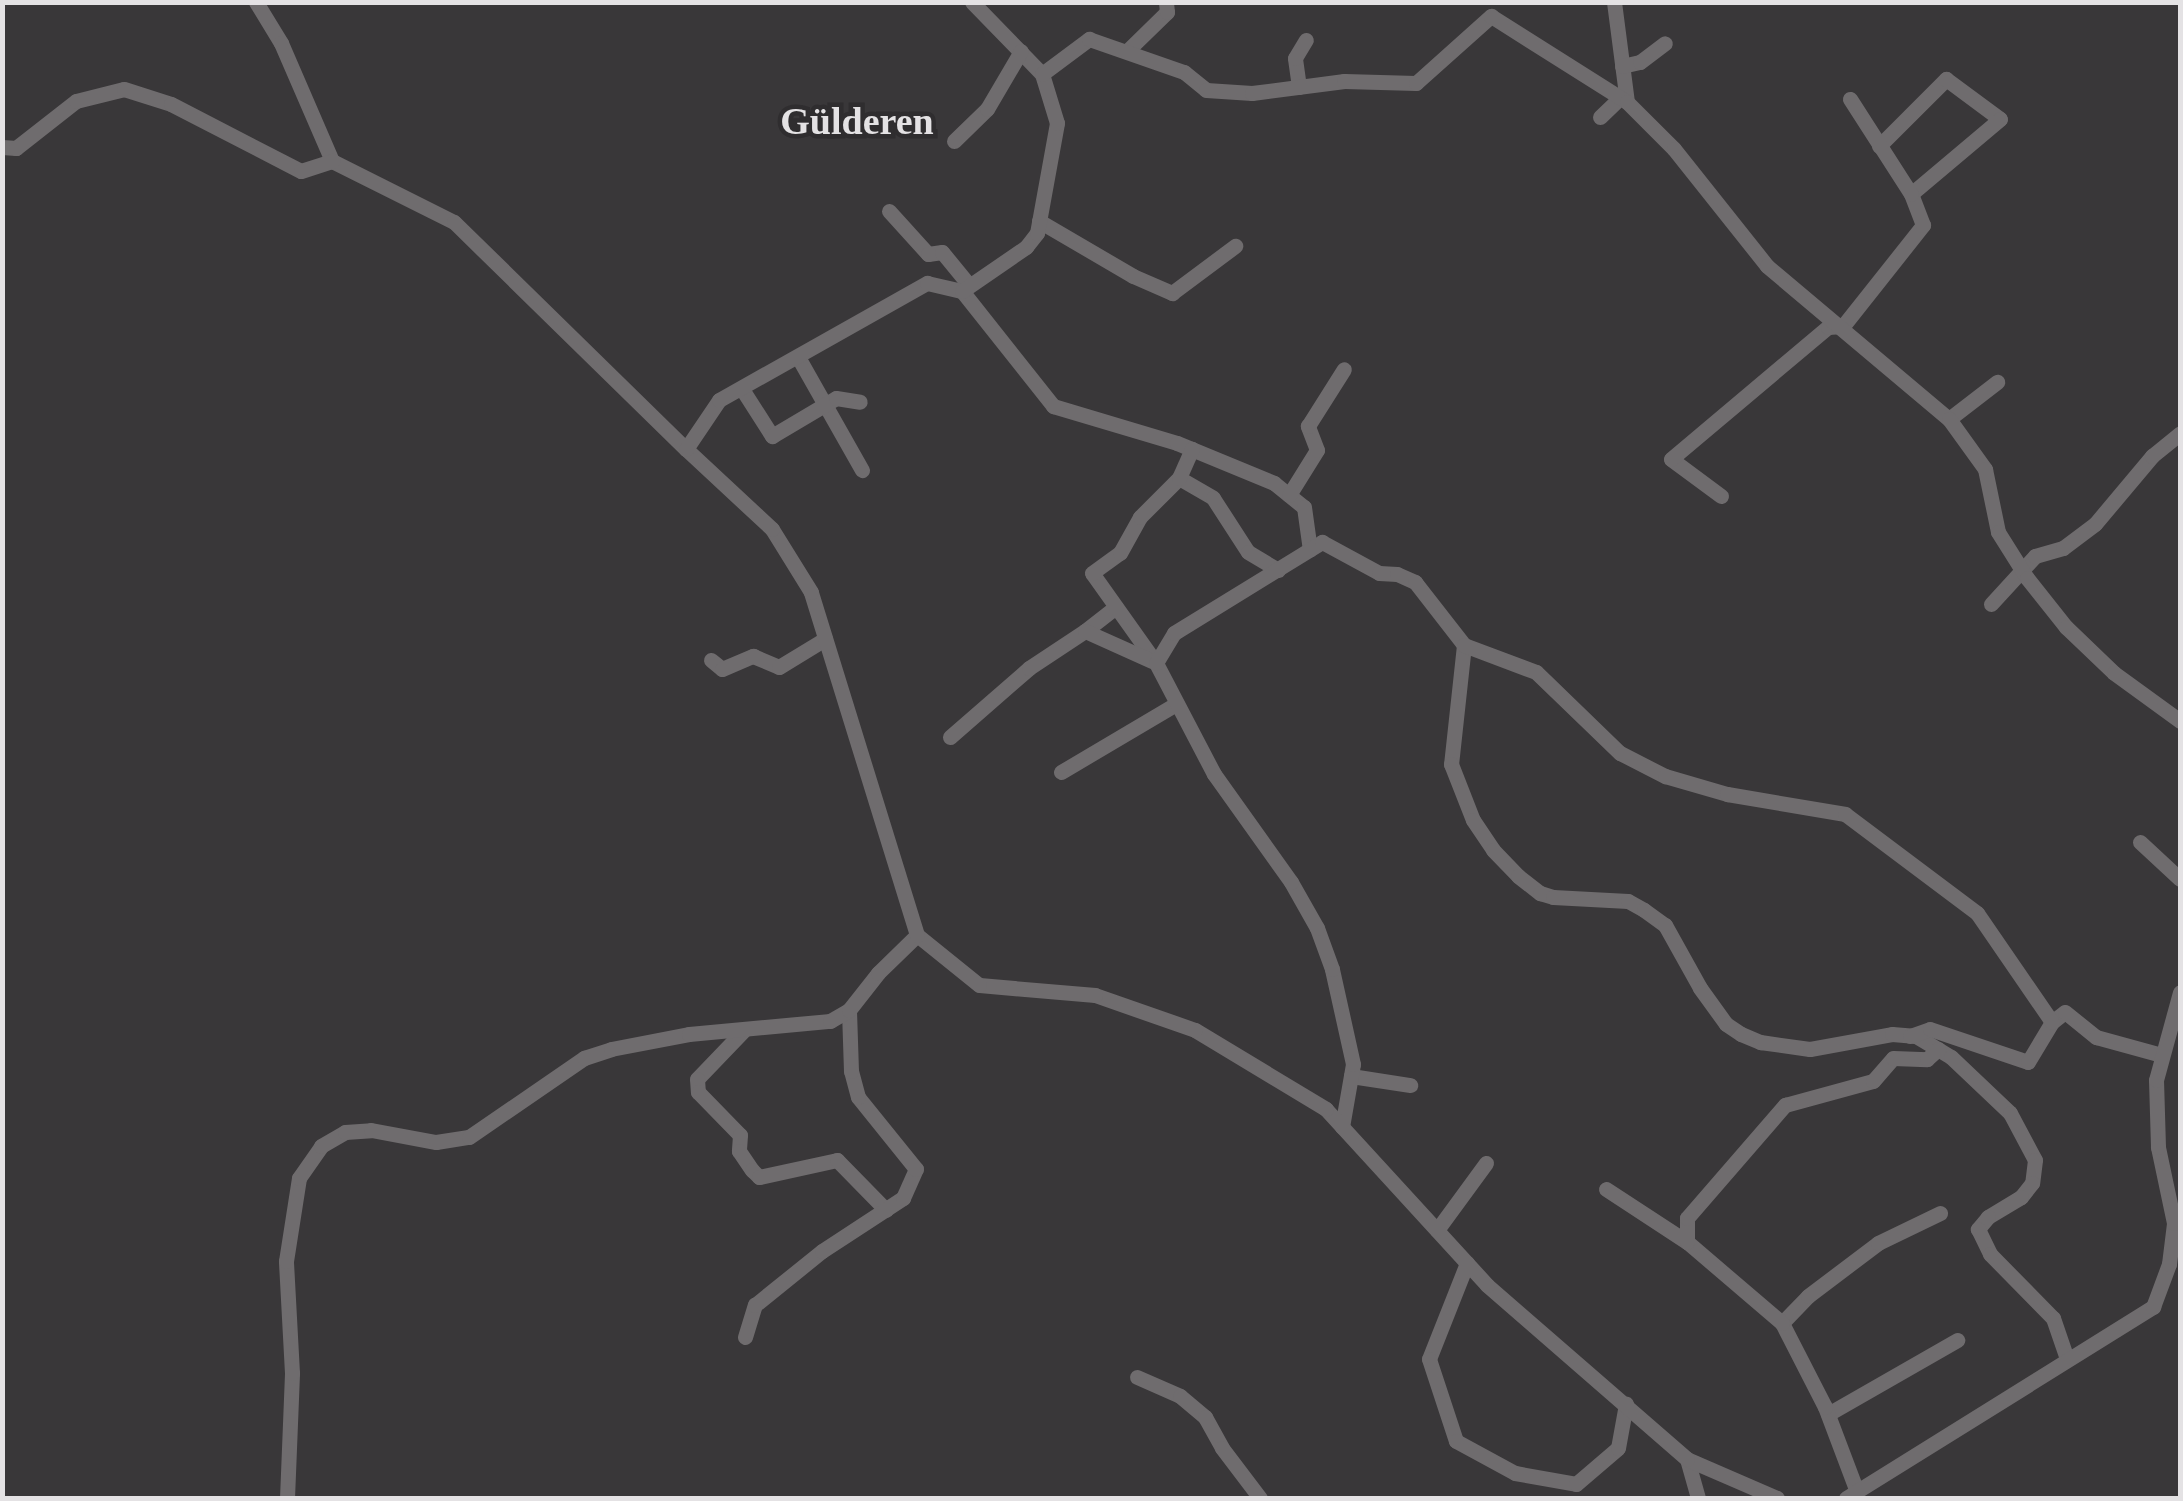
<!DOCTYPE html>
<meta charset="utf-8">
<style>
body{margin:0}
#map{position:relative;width:2183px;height:1501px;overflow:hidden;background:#393739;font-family:"Times New Roman",serif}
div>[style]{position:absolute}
.minor>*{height:15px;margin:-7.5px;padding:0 7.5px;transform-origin:7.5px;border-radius:7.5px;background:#6f6c6e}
span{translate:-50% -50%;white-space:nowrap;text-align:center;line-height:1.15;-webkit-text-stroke:9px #2f2d2f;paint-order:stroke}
.quarter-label{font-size:38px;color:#e4e2e4;font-weight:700}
.frame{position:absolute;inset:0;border:5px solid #e4e2e4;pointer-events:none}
</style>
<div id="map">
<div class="minor">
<div style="left:256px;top:2px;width:48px;rotate:58.6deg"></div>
<div style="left:281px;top:43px;width:129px;rotate:66.6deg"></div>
<div style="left:332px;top:161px;width:136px;rotate:26.6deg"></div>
<div style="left:454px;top:222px;width:325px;rotate:44.4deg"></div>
<div style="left:972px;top:2px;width:100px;rotate:45.8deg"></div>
<div style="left:1614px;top:2px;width:101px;rotate:82.6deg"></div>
<div style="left:1127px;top:51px;width:56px;rotate:-44.3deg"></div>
<div style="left:1167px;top:12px;width:9px;rotate:-96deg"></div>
<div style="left:1622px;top:66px;width:18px;rotate:-13deg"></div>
<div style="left:1640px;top:62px;width:31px;rotate:-37deg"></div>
<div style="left:1299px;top:87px;width:29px;rotate:-98deg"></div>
<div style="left:1295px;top:58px;width:21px;rotate:-59deg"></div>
<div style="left:1600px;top:117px;width:28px;rotate:-44deg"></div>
<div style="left:954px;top:141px;width:46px;rotate:-44.1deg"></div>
<div style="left:987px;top:109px;width:67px;rotate:-59.6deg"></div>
<div style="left:1879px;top:146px;width:95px;rotate:-45deg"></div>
<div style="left:1946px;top:79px;width:67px;rotate:36.5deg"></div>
<div style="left:2000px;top:119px;width:116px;rotate:139.9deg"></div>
<div style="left:2px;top:147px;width:14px;rotate:4deg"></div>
<div style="left:16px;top:148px;width:76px;rotate:-38.1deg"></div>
<div style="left:76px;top:101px;width:49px;rotate:-14deg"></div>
<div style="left:124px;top:89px;width:49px;rotate:17.7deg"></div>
<div style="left:171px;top:104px;width:146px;rotate:27.3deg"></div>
<div style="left:301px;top:171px;width:33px;rotate:-18deg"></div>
<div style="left:889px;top:211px;width:58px;rotate:47.8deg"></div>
<div style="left:928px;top:254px;width:14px;rotate:-8deg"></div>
<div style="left:942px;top:252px;width:43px;rotate:50.7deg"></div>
<div style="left:1039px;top:221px;width:109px;rotate:30.3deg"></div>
<div style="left:1133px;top:276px;width:43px;rotate:23.6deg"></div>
<div style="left:1172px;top:293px;width:79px;rotate:-36.7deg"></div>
<div style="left:962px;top:291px;width:147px;rotate:51.6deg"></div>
<div style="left:1053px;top:406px;width:129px;rotate:16.6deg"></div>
<div style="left:1177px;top:443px;width:105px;rotate:22.4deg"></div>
<div style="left:1274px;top:483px;width:38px;rotate:39deg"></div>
<div style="left:1304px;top:507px;width:43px;rotate:82.1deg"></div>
<div style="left:798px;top:357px;width:130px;rotate:60.5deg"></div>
<div style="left:742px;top:389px;width:56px;rotate:57.4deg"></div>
<div style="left:772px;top:436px;width:74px;rotate:-30.7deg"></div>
<div style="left:836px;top:398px;width:24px;rotate:9deg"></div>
<div style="left:1949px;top:419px;width:61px;rotate:-37.6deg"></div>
<div style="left:1179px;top:478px;width:39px;rotate:30deg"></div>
<div style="left:1213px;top:498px;width:64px;rotate:57.1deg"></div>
<div style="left:1248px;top:552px;width:35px;rotate:31deg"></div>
<div style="left:1289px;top:495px;width:53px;rotate:-58.1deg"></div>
<div style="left:1317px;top:450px;width:26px;rotate:-111deg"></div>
<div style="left:1308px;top:426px;width:67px;rotate:-57.7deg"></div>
<div style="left:1721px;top:496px;width:62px;rotate:-143.5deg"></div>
<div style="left:1671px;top:459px;width:205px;rotate:-40.1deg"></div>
<div style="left:1828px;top:327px;width:15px;rotate:-4deg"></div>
<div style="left:1843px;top:326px;width:129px;rotate:-51.6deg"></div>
<div style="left:1923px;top:225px;width:33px;rotate:-111deg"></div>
<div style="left:1911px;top:194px;width:113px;rotate:-122.7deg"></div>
<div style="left:1991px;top:604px;width:65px;rotate:-47.5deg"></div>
<div style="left:2035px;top:556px;width:29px;rotate:-16deg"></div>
<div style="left:2063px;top:548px;width:40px;rotate:-37deg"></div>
<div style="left:2095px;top:524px;width:89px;rotate:-50deg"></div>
<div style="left:2152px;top:456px;width:36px;rotate:-39deg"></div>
<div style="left:1085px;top:631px;width:39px;rotate:-38deg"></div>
<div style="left:1464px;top:645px;width:120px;rotate:96.2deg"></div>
<div style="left:1451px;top:764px;width:60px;rotate:68.6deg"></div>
<div style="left:1473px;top:820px;width:36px;rotate:56deg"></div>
<div style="left:1493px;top:850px;width:36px;rotate:46deg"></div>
<div style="left:1518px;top:876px;width:28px;rotate:38deg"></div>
<div style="left:1540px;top:893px;width:14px;rotate:17deg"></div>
<div style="left:1553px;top:897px;width:75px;rotate:3.1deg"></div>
<div style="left:1628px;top:901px;width:18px;rotate:29deg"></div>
<div style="left:1644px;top:910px;width:26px;rotate:36deg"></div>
<div style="left:1665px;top:925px;width:72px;rotate:60.9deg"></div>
<div style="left:1700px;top:988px;width:44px;rotate:54.2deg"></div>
<div style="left:1726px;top:1024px;width:18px;rotate:34deg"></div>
<div style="left:1741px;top:1034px;width:21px;rotate:23deg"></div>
<div style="left:1760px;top:1042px;width:50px;rotate:8deg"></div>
<div style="left:1810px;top:1049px;width:83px;rotate:-10.4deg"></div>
<div style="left:1892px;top:1034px;width:24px;rotate:5deg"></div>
<div style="left:1916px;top:1036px;width:41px;rotate:31deg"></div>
<div style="left:1951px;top:1057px;width:81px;rotate:43.5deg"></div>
<div style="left:2010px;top:1113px;width:53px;rotate:62deg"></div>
<div style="left:2035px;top:1160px;width:23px;rotate:97deg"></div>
<div style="left:2032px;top:1183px;width:18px;rotate:128deg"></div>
<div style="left:2021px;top:1197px;width:39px;rotate:149deg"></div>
<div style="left:1988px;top:1217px;width:16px;rotate:130deg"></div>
<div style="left:1978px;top:1229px;width:28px;rotate:64deg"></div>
<div style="left:1990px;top:1254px;width:90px;rotate:45.5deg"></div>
<div style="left:2053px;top:1318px;width:43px;rotate:71.1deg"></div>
<div style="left:711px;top:660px;width:14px;rotate:39deg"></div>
<div style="left:722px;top:669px;width:34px;rotate:-23deg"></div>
<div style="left:753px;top:656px;width:28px;rotate:23deg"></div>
<div style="left:779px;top:667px;width:54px;rotate:-31.3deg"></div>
<div style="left:1156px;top:663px;width:110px;rotate:-125.4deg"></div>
<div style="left:1092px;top:573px;width:34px;rotate:-36deg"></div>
<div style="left:1120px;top:553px;width:41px;rotate:-60.9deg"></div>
<div style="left:1140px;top:517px;width:55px;rotate:-45deg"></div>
<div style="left:1179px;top:478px;width:32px;rotate:-66deg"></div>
<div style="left:950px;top:737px;width:105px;rotate:-41.1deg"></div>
<div style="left:1029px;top:668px;width:67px;rotate:-33.5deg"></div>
<div style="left:1085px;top:631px;width:73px;rotate:24.1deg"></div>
<div style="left:1061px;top:772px;width:134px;rotate:-30.6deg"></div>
<div style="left:2140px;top:842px;width:54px;rotate:42.8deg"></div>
<div style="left:745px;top:1029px;width:69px;rotate:133.8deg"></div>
<div style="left:697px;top:1079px;width:13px;rotate:86deg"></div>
<div style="left:698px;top:1092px;width:60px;rotate:45.7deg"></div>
<div style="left:740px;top:1135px;width:16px;rotate:94deg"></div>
<div style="left:739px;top:1151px;width:23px;rotate:56deg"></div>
<div style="left:752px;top:1170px;width:10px;rotate:45deg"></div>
<div style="left:759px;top:1177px;width:80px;rotate:-12.3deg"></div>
<div style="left:837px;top:1160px;width:70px;rotate:45.6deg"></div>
<div style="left:1910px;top:1036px;width:21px;rotate:-19deg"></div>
<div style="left:1930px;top:1029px;width:103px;rotate:18.6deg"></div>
<div style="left:2028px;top:1062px;width:47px;rotate:-59deg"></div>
<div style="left:2052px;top:1022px;width:16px;rotate:-38deg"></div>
<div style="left:2065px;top:1012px;width:40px;rotate:39deg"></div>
<div style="left:2096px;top:1037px;width:68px;rotate:15.3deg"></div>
<div style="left:1351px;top:1076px;width:60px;rotate:8.7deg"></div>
<div style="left:1342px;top:1127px;width:64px;rotate:-80.1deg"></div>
<div style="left:1353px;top:1064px;width:97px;rotate:-102.5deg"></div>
<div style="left:1332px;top:969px;width:44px;rotate:-110.1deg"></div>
<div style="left:1317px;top:928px;width:53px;rotate:-119.5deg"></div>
<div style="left:1291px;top:882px;width:133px;rotate:-125.5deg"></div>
<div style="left:1214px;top:774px;width:125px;rotate:-117.6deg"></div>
<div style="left:1156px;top:663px;width:35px;rotate:-59deg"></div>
<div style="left:1174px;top:633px;width:174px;rotate:-31.6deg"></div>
<div style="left:1322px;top:542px;width:65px;rotate:28.5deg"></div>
<div style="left:1379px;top:573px;width:18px;rotate:3deg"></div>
<div style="left:1397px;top:574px;width:20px;rotate:24deg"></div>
<div style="left:1415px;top:582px;width:80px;rotate:52.1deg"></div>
<div style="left:1464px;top:645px;width:77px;rotate:20.6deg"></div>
<div style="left:1536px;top:672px;width:117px;rotate:44deg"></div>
<div style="left:1620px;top:753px;width:51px;rotate:27.1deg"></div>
<div style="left:1665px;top:776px;width:65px;rotate:16.2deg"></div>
<div style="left:1727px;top:794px;width:120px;rotate:9.6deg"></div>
<div style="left:1845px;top:814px;width:165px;rotate:36.9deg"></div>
<div style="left:1977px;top:913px;width:132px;rotate:55.5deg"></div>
<div style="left:1606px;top:1189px;width:97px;rotate:33.2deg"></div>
<div style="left:1437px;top:1230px;width:83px;rotate:-53.8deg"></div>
<div style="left:1467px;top:1263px;width:103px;rotate:111.6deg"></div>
<div style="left:1429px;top:1359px;width:86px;rotate:71.8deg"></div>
<div style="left:1456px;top:1441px;width:67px;rotate:28.5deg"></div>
<div style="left:1515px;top:1473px;width:62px;rotate:10.2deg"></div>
<div style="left:1576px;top:1484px;width:55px;rotate:-40.6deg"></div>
<div style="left:1618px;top:1448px;width:45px;rotate:-79.7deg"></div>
<div style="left:1782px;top:1323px;width:37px;rotate:-46deg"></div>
<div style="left:1808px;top:1296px;width:88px;rotate:-37.1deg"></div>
<div style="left:1878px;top:1243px;width:69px;rotate:-25.8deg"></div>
<div style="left:745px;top:1337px;width:34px;rotate:-73deg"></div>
<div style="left:755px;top:1305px;width:86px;rotate:-38.9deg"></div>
<div style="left:822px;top:1251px;width:97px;rotate:-33.2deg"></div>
<div style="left:903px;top:1198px;width:32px;rotate:-66deg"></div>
<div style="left:916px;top:1169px;width:92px;rotate:-128.9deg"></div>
<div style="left:858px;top:1097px;width:27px;rotate:-105deg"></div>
<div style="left:851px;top:1071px;width:61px;rotate:-91.9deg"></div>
<div style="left:1137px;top:1377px;width:47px;rotate:23.8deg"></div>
<div style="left:1180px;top:1396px;width:33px;rotate:40deg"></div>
<div style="left:1205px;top:1417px;width:35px;rotate:61deg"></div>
<div style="left:1222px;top:1448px;width:63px;rotate:52.8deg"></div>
<div style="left:1828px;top:1414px;width:149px;rotate:-29.8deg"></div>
<div style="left:1687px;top:1459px;width:41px;rotate:74.2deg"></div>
<div style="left:1856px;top:1489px;width:88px;rotate:-110.7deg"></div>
<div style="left:1825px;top:1407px;width:94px;rotate:-117.1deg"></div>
<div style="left:1782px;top:1323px;width:125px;rotate:-139.5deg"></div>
<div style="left:1687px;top:1242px;width:24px;rotate:-90deg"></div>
<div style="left:1687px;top:1218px;width:150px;rotate:-49.1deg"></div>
<div style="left:1785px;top:1105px;width:91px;rotate:-15.3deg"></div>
<div style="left:1873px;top:1081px;width:30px;rotate:-49deg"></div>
<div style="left:1893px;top:1058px;width:34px;rotate:2deg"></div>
<div style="left:1927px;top:1059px;width:15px;rotate:-42deg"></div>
<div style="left:287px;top:1498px;width:125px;rotate:-87.7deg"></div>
<div style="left:292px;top:1373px;width:112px;rotate:-93.1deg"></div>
<div style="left:286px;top:1261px;width:84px;rotate:-81.1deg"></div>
<div style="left:299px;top:1178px;width:39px;rotate:-55deg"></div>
<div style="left:321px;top:1146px;width:28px;rotate:-30deg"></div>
<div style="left:345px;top:1132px;width:26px;rotate:-4deg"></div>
<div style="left:371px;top:1130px;width:66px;rotate:10.5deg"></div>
<div style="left:436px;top:1142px;width:33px;rotate:-9deg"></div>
<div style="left:469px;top:1137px;width:140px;rotate:-34.5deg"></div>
<div style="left:584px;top:1058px;width:28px;rotate:-18deg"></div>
<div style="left:611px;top:1049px;width:79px;rotate:-10.9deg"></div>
<div style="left:689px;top:1034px;width:142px;rotate:-5.3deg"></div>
<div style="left:830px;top:1021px;width:22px;rotate:-30deg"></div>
<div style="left:849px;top:1010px;width:47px;rotate:-51.9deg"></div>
<div style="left:878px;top:973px;width:54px;rotate:-44.3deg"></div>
<div style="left:1777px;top:1498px;width:98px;rotate:-156.6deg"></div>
<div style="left:1687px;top:1459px;width:265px;rotate:-139deg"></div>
<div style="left:1487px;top:1285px;width:239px;rotate:-132.5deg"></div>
<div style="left:1326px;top:1109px;width:153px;rotate:-148.9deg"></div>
<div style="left:1195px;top:1030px;width:106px;rotate:-160.7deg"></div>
<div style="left:1095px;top:995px;width:116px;rotate:-175.1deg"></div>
<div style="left:979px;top:985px;width:80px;rotate:-141.1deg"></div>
<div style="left:917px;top:935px;width:359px;rotate:-107.2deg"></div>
<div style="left:811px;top:592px;width:74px;rotate:-121.8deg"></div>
<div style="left:772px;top:529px;width:117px;rotate:-137.1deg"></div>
<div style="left:686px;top:449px;width:59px;rotate:-56deg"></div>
<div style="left:719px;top:400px;width:239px;rotate:-29.4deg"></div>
<div style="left:927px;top:283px;width:36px;rotate:13deg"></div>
<div style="left:962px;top:291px;width:78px;rotate:-34.5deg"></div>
<div style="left:1026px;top:247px;width:18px;rotate:-52deg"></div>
<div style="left:1037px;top:233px;width:112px;rotate:-79.7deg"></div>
<div style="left:1057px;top:123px;width:51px;rotate:-107deg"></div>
<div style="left:1042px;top:74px;width:59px;rotate:-36.7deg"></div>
<div style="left:1089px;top:39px;width:101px;rotate:19.2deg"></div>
<div style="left:1184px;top:72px;width:28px;rotate:39deg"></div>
<div style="left:1206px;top:90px;width:46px;rotate:3.7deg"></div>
<div style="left:1252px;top:93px;width:93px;rotate:-7.4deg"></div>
<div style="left:1344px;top:81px;width:72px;rotate:1.6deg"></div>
<div style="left:1416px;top:83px;width:101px;rotate:-41.8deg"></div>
<div style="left:1491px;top:16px;width:161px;rotate:32.3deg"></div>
<div style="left:1627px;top:102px;width:66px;rotate:45deg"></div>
<div style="left:1674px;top:149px;width:149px;rotate:51.5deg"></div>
<div style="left:1767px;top:266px;width:238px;rotate:40.1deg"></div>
<div style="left:1949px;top:419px;width:62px;rotate:54.2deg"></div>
<div style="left:1985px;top:469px;width:64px;rotate:78.3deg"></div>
<div style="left:1998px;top:532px;width:54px;rotate:57.8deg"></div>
<div style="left:2027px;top:578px;width:63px;rotate:51.5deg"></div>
<div style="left:2066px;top:627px;width:66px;rotate:43.8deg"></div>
<div style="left:2114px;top:673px;width:82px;rotate:36deg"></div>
<div style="left:1846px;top:1498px;width:362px;rotate:-31.9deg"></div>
<div style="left:2153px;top:1307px;width:46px;rotate:-69.6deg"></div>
<div style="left:2169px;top:1264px;width:41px;rotate:-83deg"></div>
<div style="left:2174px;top:1223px;width:78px;rotate:-101.9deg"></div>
<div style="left:2158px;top:1147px;width:67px;rotate:-91.7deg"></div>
<div style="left:2156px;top:1080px;width:91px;rotate:-74.7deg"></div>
</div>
<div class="quarter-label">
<span style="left:857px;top:122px">Gülderen</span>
</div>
<div class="frame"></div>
</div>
